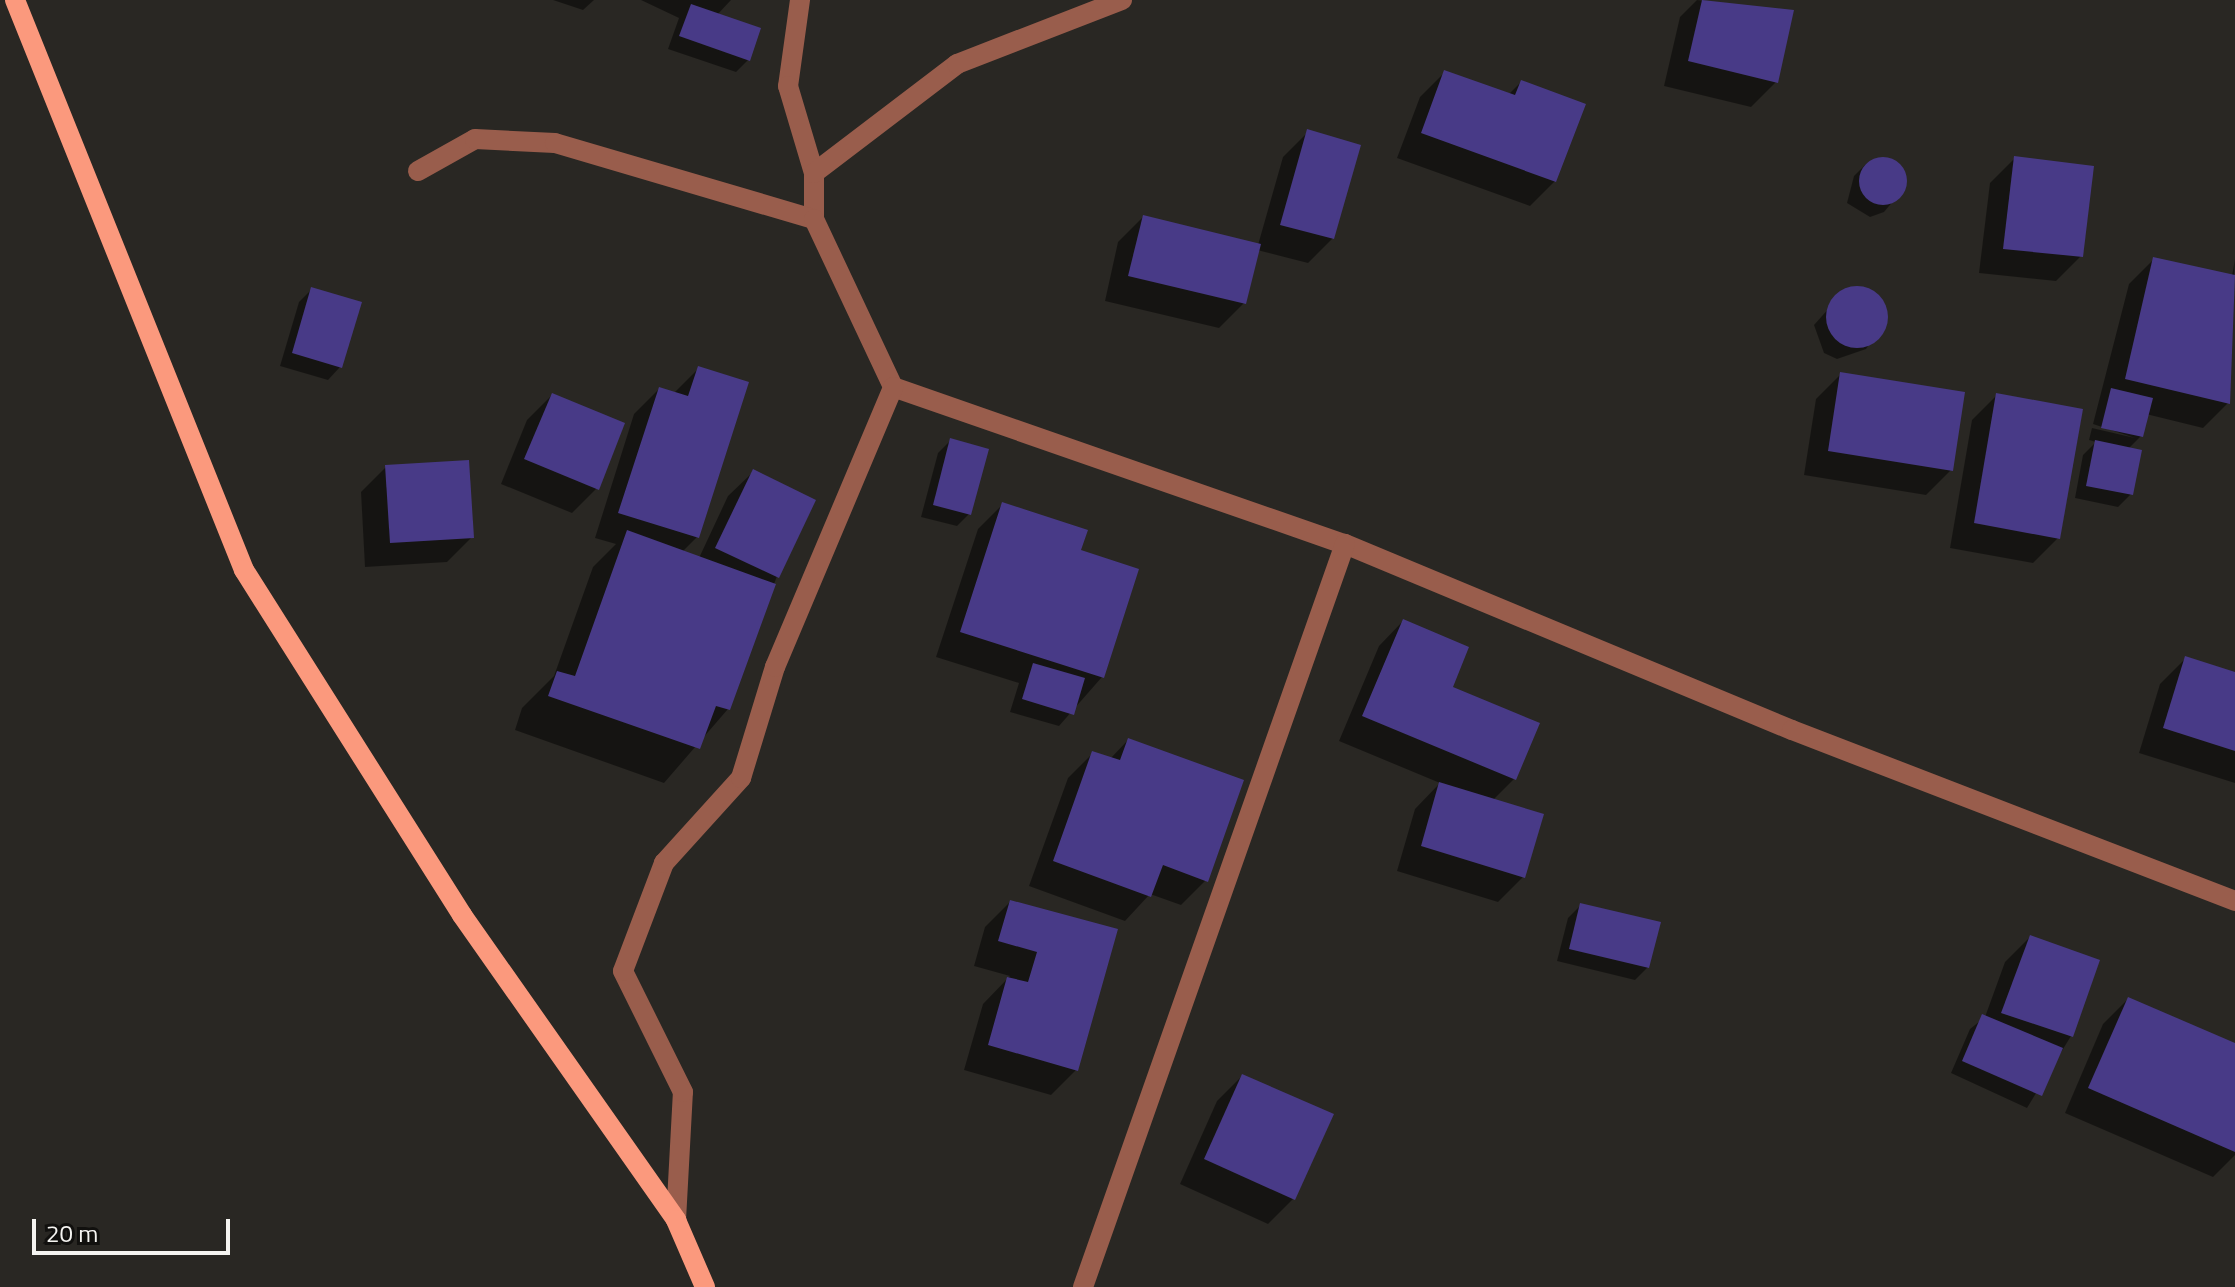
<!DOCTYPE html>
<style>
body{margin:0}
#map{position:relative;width:2235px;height:1287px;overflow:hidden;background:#292723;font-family:"Titillium Web",sans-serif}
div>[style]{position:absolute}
.shadow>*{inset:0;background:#0007}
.building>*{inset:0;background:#483a87}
.round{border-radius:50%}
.minor>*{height:20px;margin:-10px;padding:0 10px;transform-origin:10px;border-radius:10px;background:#995d4c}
.major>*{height:20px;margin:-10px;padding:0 10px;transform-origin:10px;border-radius:10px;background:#fb997d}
span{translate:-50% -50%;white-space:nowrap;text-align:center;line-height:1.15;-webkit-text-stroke:6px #11100e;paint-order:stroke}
.scale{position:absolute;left:32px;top:1219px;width:198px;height:36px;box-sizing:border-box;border:4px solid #f5f4f1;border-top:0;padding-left:10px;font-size:24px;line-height:28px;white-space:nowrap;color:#f5f4f1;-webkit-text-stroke:6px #11100e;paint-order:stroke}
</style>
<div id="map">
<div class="shadow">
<div style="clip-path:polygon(553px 0,594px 0,583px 10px)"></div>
<div style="clip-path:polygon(641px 0,731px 0,717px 15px,748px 60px,736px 72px,668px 49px,679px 18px)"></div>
<div style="clip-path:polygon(1697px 0,1791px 11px,1776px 82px,1751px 107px,1664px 86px,1680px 17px)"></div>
<div style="clip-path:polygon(1445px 72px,1508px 95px,1521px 82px,1555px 181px,1530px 206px,1397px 158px,1420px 97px)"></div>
<div style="clip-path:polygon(1308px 132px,1333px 238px,1308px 263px,1257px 250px,1244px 303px,1219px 328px,1105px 301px,1118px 242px,1143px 217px,1258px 245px,1283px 157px)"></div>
<div style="clip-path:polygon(2015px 158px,2081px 256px,2056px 281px,1979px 273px,1990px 183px)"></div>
<div style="clip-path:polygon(1895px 162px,1905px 187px,1884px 212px,1870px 217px,1847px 203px,1854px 176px,1867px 163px)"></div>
<div style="clip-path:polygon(2154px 259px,2232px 276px,2235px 259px,2228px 403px,2203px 428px,2146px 414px,2141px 436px,2128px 449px,2131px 494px,2118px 507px,2075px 498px,2083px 455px,2096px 442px,2089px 440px,2092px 428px,2135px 438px,2093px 424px,2129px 284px)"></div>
<div style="clip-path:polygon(1847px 288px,1861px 288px,1885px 307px,1885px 321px,1866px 349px,1837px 359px,1824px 353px,1814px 325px)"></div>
<div style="clip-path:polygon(312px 289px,340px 367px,328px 380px,280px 366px,299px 302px)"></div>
<div style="clip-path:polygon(699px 368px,697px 537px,682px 552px,699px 558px,728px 496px,753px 472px,777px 576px,728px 709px,664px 783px,515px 730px,522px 708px,554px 676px,593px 567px,616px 544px,595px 538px,634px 414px,659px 389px,673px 394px)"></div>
<div style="clip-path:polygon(1841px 374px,1951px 470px,1926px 495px,1804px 475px,1816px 399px)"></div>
<div style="clip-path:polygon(552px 395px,597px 488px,572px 513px,501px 484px,527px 420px)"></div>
<div style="clip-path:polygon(1997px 395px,2058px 538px,2033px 563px,1950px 548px,1972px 420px)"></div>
<div style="clip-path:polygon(951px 440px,969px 514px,957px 526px,921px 517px,938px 453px)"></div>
<div style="clip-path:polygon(386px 467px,472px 537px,447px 562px,365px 567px,361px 492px)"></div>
<div style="clip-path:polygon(1003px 504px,1102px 677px,1059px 726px,1010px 712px,1019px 683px,936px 657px,978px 529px)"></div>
<div style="clip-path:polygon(1403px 621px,1515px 778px,1493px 800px,1523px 877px,1498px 902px,1397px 871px,1415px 809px,1440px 783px,1339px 741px,1379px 646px)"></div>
<div style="clip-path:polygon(2185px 659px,2235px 674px,2235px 783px,2139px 753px,2160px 684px)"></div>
<div style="clip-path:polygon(1128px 740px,1206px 880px,1181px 905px,1150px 894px,1125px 921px,1029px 886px,1068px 778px,1093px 753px,1110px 759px)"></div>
<div style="clip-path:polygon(1010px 902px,1115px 931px,1076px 1070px,1051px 1095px,964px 1070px,983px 1004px,1010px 976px,974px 966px,985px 927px)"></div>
<div style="clip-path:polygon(1581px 905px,1648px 967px,1635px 980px,1557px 961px,1568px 918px)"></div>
<div style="clip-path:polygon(2030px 937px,2071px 1036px,2027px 1108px,1951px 1073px,1970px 1029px,1985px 1017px,2005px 962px)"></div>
<div style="clip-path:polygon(2128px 999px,2235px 1046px,2235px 1155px,2213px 1177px,2065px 1113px,2103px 1024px)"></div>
<div style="clip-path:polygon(1242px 1076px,1293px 1199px,1268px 1224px,1180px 1184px,1217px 1101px)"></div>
</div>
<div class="building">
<div style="clip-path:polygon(1702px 0,1794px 10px,1778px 83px,1688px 61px)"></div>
<div style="clip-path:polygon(691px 4px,761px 28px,750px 61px,679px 36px)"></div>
<div style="clip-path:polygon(1444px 70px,1515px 95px,1521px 80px,1586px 104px,1556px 182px,1421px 133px)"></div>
<div style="clip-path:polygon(1307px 129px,1361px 145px,1334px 239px,1280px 225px)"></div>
<div style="clip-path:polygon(2014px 156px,2094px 166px,2083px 257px,2003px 249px)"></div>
<div class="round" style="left:1859px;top:157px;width:48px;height:48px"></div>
<div style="clip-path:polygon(1143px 215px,1261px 244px,1246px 304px,1128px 276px)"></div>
<div style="clip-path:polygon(2153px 257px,2235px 275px,2230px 404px,2125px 379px)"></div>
<div class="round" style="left:1826px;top:286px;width:62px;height:62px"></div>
<div style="clip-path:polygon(311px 287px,362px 302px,342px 368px,292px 353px)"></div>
<div style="clip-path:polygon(698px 366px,749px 382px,699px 538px,618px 513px,659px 387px,688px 396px)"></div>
<div style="clip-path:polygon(1840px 372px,1965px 392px,1953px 471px,1828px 451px)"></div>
<div style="clip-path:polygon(2111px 388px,2153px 398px,2143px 437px,2101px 428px)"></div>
<div style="clip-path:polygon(552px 393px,625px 423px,599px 490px,524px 459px)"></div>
<div style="clip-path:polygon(1996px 393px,2083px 409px,2060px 539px,1974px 523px)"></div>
<div style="clip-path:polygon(950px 438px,989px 449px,971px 515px,933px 505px)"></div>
<div style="clip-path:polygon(2095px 440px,2142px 450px,2133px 495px,2086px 486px)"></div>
<div style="clip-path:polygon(469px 460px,474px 538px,390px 543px,385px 465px)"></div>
<div style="clip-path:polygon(753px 469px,816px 500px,779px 578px,715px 548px)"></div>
<div style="clip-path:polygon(1002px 502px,1088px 530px,1081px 550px,1139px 569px,1104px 678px,960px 632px)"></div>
<div style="clip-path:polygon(627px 530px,776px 584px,730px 710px,716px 706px,700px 749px,548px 696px,557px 671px,575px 676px)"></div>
<div style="clip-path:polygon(1403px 619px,1469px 647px,1453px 687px,1540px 723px,1516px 780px,1362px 716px)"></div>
<div style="clip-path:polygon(2185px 656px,2235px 672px,2235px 751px,2163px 728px)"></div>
<div style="clip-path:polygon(1033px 663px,1085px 678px,1074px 715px,1022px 699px)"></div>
<div style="clip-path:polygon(1128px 738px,1244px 780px,1208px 882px,1163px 865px,1151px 897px,1053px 861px,1092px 751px,1120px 760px)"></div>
<div style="clip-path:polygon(1439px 782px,1544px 814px,1525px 878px,1421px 846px)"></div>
<div style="clip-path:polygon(1010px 900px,1118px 929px,1078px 1071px,988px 1045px,1007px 977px,1028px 982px,1037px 952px,998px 941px)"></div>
<div style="clip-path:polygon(1580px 903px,1661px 922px,1649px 968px,1569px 949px)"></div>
<div style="clip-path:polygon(2030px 935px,2100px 960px,2073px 1037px,2001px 1013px)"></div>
<div style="clip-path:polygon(2128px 997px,2235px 1043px,2235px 1152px,2088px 1088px)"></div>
<div style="clip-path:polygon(1982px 1014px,2063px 1048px,2042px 1096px,1962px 1061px)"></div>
<div style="clip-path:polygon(1242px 1074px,1334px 1114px,1295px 1200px,1204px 1159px)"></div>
</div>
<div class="minor">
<div style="left:800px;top:0;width:87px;rotate:97.9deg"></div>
<div style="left:788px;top:86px;width:91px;rotate:73.4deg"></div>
<div style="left:814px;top:173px;width:46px;rotate:90deg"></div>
<div style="left:418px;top:171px;width:65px;rotate:-29.3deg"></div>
<div style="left:475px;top:139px;width:80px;rotate:2.9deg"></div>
<div style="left:555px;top:143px;width:270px;rotate:16.4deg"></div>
<div style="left:814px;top:219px;width:186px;rotate:64.8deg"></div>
<div style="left:893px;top:387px;width:478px;rotate:19.2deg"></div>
<div style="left:1345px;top:544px;width:484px;rotate:22.6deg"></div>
<div style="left:1792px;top:730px;width:475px;rotate:21.1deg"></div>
<div style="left:814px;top:173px;width:180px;rotate:-37.3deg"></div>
<div style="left:957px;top:64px;width:177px;rotate:-21.2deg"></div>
<div style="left:676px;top:1220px;width:128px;rotate:-86.9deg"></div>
<div style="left:683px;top:1092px;width:135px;rotate:-116.4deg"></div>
<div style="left:623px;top:971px;width:116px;rotate:-69.2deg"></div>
<div style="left:664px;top:863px;width:115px;rotate:-47.8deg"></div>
<div style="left:741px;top:778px;width:116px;rotate:-73deg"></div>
<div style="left:775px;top:667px;width:304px;rotate:-67.1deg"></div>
<div style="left:1083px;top:1287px;width:788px;rotate:-70.58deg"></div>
</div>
<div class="major">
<div style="left:15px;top:0;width:614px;rotate:68.11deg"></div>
<div style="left:244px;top:570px;width:408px;rotate:57.7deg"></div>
<div style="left:462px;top:915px;width:373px;rotate:54.9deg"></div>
<div style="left:676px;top:1220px;width:73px;rotate:66.6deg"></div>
</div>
<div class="scale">20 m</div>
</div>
